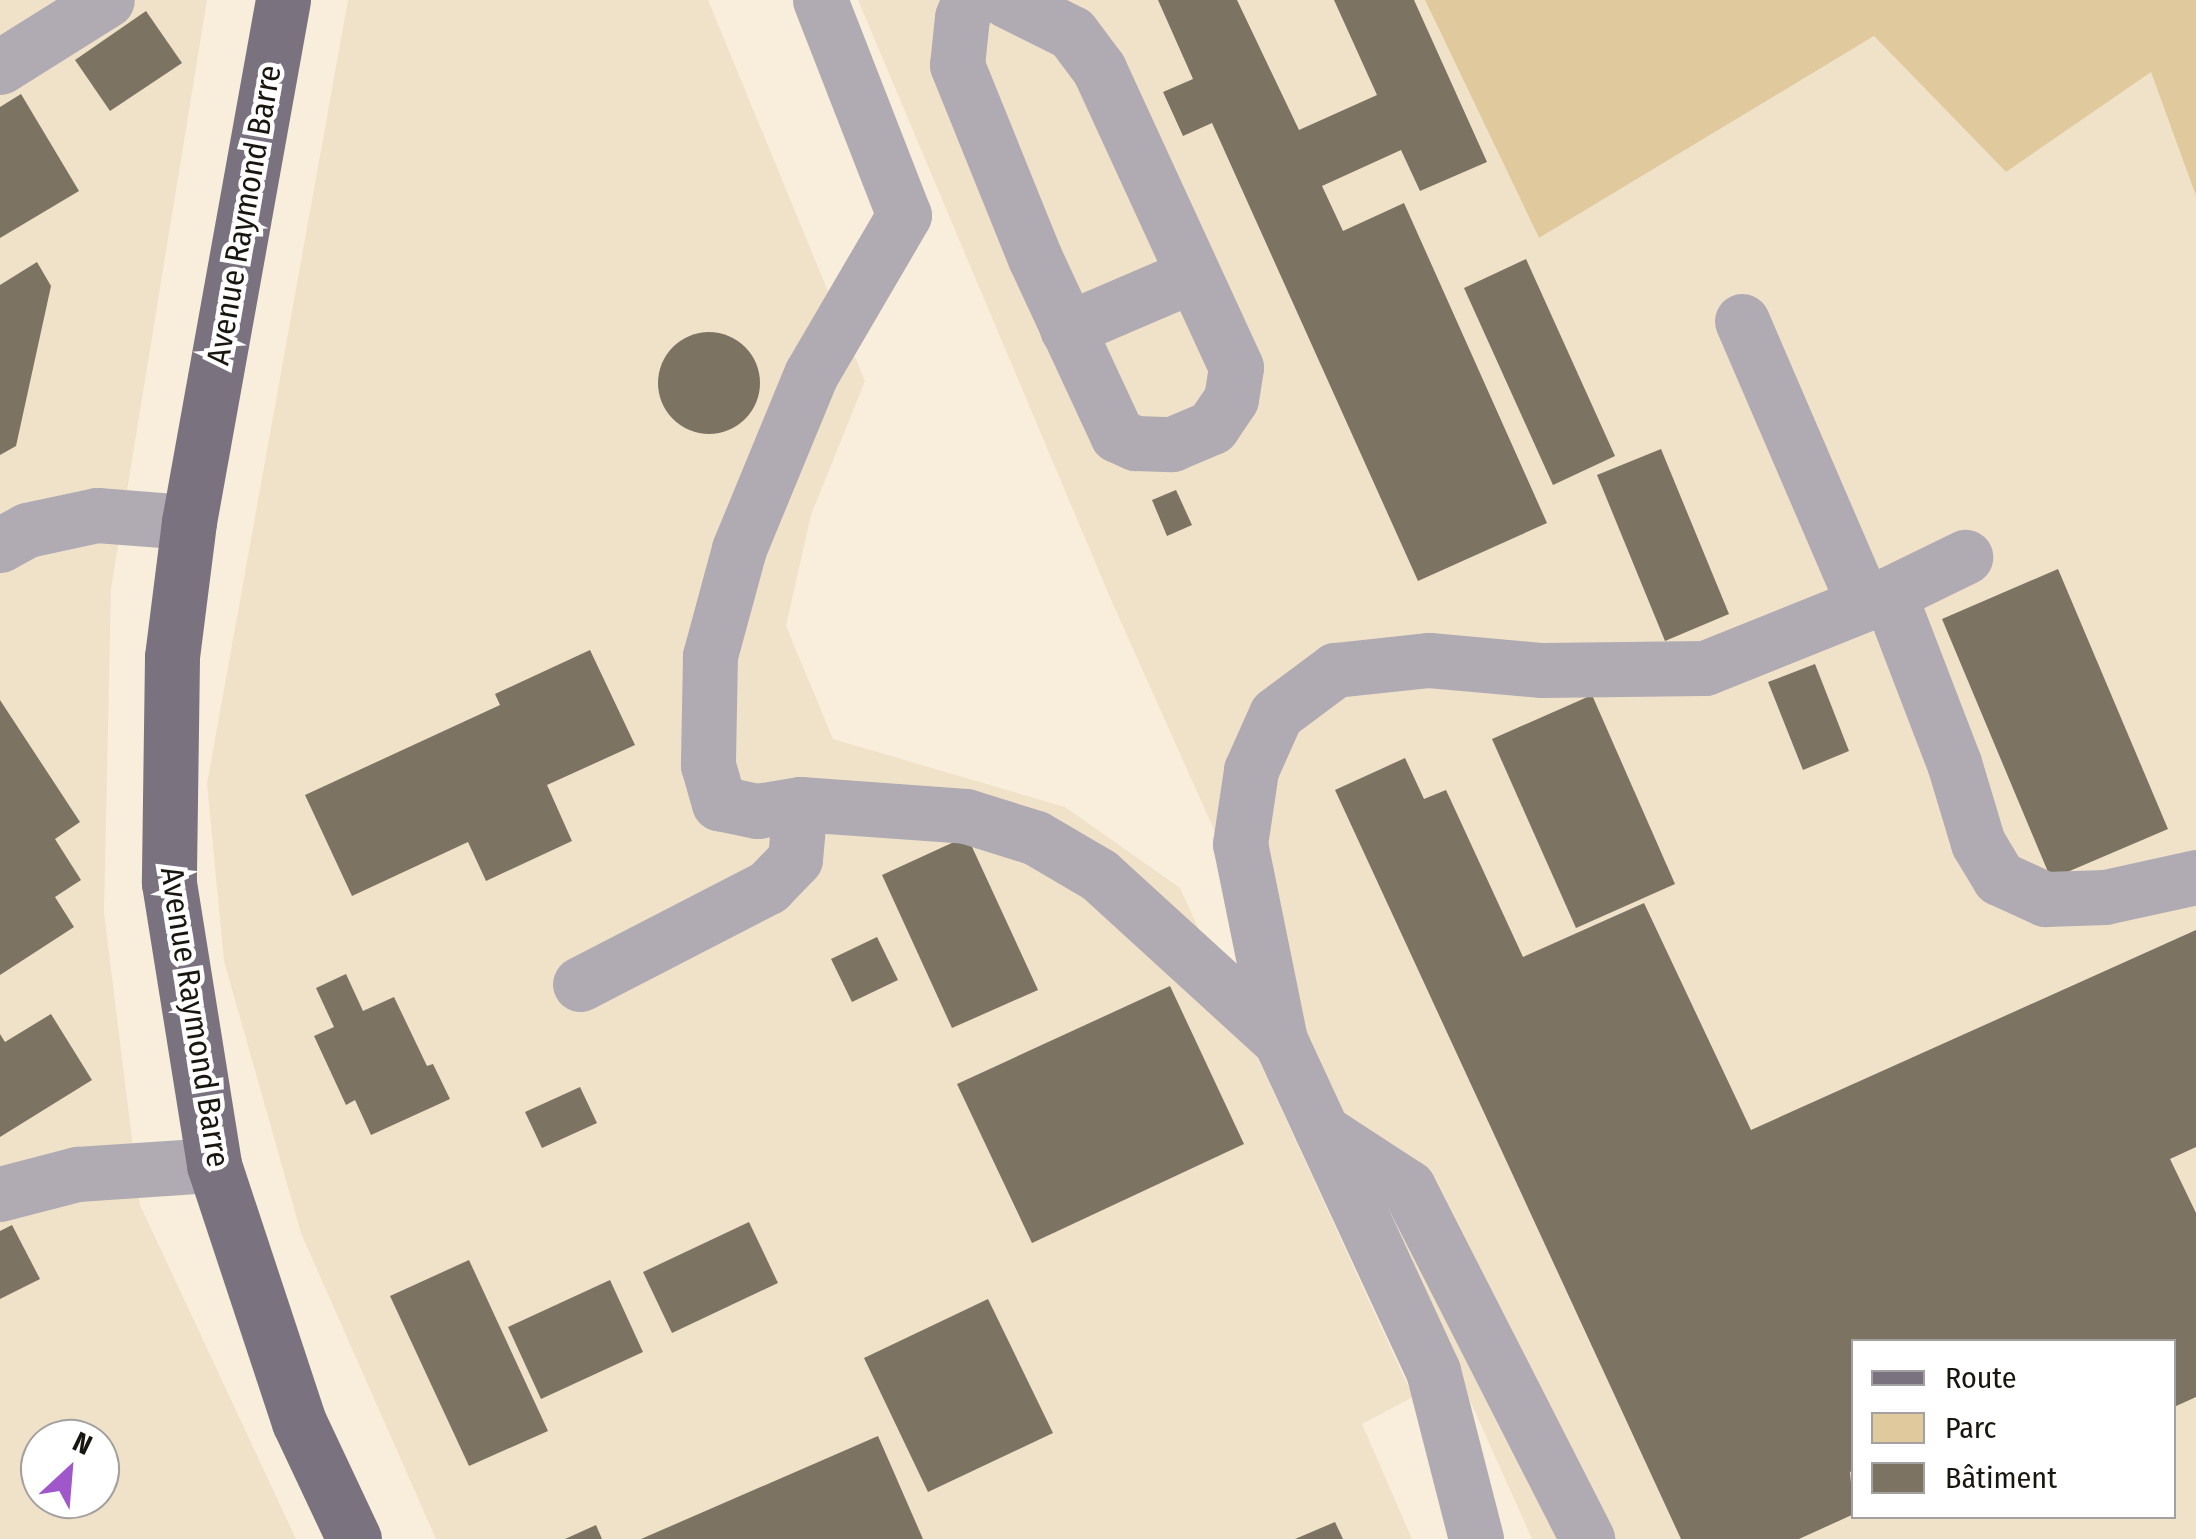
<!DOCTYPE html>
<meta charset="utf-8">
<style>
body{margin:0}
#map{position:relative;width:2196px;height:1539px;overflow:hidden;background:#f8eedb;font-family:"Fira Sans Condensed",sans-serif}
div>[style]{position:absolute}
.built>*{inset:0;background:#f0e2c9}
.green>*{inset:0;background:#dfc99d}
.building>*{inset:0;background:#7c7362}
.round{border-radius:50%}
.minor>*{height:55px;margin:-27.5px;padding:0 27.5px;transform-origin:27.5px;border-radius:27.5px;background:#b0abb3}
.major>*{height:55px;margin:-27.5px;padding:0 27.5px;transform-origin:27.5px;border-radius:27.5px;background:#7b7280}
span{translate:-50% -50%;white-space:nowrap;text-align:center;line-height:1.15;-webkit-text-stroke:9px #fff;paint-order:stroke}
.street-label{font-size:32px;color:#19150f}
.legend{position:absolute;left:1851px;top:1339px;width:325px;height:180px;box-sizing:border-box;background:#fff;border:2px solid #a3a19f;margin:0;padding:12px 18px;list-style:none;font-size:30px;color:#19150f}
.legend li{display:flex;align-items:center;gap:20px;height:50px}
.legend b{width:50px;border:2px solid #a3a19f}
.north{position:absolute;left:20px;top:1419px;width:100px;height:100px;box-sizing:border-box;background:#fff;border:2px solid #a3a19f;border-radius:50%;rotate:26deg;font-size:28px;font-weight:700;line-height:40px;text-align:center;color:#19150f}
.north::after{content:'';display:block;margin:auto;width:35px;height:45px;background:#a057ca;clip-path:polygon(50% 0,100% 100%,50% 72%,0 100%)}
</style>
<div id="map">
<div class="built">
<div style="clip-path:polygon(evenodd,0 0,207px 0,111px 589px,104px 912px,140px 1205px,296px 1539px,0 1539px,0 0,40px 1439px,100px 1439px,100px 1499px,40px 1499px,40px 1439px)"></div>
<div style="clip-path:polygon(348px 0,708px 0,865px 381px,811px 515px,786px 626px,833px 739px,1065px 807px,1180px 888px,1413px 1397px,1362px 1424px,1412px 1539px,436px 1539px,301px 1233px,224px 961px,207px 784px)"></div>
<div style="clip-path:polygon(evenodd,858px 0,1425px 0,1539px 238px,1874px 36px,2006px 172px,2151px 71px,2196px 196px,2196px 1539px,1532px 1539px,1112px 602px,858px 0,1854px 1342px,2174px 1342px,2174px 1516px,1854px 1516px,1854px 1342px)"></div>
</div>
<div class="green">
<div style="clip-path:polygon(1425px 0,2196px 0,2196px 196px,2151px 72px,2006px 172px,1874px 36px,1539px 238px)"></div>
</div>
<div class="building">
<div style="clip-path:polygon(1158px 0,1237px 0,1299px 130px,1377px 95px,1334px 0,1414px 0,1487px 162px,1420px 191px,1401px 150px,1322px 186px,1343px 231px,1404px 203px,1547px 523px,1418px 581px,1212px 123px,1183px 136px,1163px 92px,1193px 79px)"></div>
<div style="clip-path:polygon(146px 11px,182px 63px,110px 111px,75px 60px)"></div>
<div style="clip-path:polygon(21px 94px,79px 191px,0 238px,0 107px)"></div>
<div style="clip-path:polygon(1526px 259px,1615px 456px,1553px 485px,1464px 288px)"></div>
<div style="clip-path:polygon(37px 262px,51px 286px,16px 446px,0 455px,0 285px)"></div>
<div class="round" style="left:658px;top:332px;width:102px;height:102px"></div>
<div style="clip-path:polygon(1661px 449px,1729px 614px,1665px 641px,1597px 475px)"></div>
<div style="clip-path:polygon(1176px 490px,1192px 525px,1167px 536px,1152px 500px)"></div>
<div style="clip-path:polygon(2058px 569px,2168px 829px,2051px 879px,1942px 619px)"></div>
<div style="clip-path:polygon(590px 650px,635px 745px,547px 785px,572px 841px,486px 881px,468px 842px,352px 896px,305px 795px,500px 705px,495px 694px)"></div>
<div style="clip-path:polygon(1815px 664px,1849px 751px,1803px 770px,1768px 682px)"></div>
<div style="clip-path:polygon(1592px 695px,1675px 884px,1576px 928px,1492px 739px)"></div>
<div style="clip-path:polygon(0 700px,80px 822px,55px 839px,81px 880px,55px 897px,74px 927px,0 975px)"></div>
<div style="clip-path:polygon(1405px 758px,1424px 799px,1446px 790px,1523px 957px,1644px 903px,1751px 1130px,2196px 930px,2196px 1147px,2170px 1159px,2196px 1213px,2196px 1397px,2174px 1407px,2174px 1342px,1854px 1342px,1854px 1470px,1850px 1472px,1854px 1514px,1799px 1539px,1681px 1539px,1335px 790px)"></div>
<div style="clip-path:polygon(967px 836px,1038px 990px,952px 1028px,882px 875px)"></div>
<div style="clip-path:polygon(877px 937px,898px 980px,852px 1002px,831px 959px)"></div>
<div style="clip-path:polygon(346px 974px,363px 1011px,394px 997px,427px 1066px,433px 1064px,450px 1099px,371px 1135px,355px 1100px,346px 1105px,314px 1036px,334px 1027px,316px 988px)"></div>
<div style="clip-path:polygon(1170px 986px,1244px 1144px,1032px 1243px,957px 1084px)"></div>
<div style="clip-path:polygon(51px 1014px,92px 1080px,0 1137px,0 1034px,5px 1042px)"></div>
<div style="clip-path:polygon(580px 1087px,597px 1123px,542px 1148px,525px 1112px)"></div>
<div style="clip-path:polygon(749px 1222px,778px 1283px,672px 1333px,643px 1272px)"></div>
<div style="clip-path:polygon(12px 1225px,40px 1279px,0 1299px,0 1231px)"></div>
<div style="clip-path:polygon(469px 1260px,548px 1431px,469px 1466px,390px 1296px)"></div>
<div style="clip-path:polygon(610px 1280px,643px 1352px,541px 1399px,508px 1327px)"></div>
<div style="clip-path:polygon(988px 1299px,1053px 1433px,928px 1492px,864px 1358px)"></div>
<div style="clip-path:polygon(878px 1436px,923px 1539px,641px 1539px)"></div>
<div style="clip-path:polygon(1335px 1522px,1343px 1539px,1295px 1539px)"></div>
<div style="clip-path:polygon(596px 1525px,602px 1539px,565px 1539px)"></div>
</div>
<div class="minor">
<div style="left:820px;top:0;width:231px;rotate:68.7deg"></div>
<div style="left:904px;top:215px;width:184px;rotate:120.3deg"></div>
<div style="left:811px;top:374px;width:189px;rotate:112.4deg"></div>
<div style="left:739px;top:549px;width:111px;rotate:105.2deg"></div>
<div style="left:710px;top:656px;width:109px;rotate:91.1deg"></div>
<div style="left:708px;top:765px;width:40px;rotate:74deg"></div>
<div style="left:719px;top:803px;width:39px;rotate:12deg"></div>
<div style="left:757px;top:811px;width:44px;rotate:-9.2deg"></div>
<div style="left:800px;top:804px;width:166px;rotate:4.1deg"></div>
<div style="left:966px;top:816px;width:73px;rotate:17.4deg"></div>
<div style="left:1036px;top:838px;width:73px;rotate:30.4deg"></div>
<div style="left:1099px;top:875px;width:245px;rotate:42.4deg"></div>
<div style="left:1280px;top:1040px;width:365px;rotate:65.2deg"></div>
<div style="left:1433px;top:1371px;width:173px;rotate:75.6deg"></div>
<div style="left:969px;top:0;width:18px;rotate:112deg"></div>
<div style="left:962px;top:17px;width:48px;rotate:95.9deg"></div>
<div style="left:957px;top:65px;width:208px;rotate:68deg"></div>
<div style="left:1035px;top:258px;width:195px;rotate:65.1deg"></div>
<div style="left:1117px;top:435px;width:20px;rotate:24deg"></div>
<div style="left:1135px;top:443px;width:37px;rotate:2deg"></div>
<div style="left:1172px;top:444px;width:43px;rotate:-23deg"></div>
<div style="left:1212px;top:427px;width:34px;rotate:-56deg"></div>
<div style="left:1231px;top:399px;width:32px;rotate:-81deg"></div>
<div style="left:1236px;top:367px;width:328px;rotate:-114.7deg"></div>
<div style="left:1099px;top:69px;width:45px;rotate:-126.9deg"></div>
<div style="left:1072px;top:33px;width:74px;rotate:-153.4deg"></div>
<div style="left:0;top:67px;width:126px;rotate:-32.1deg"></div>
<div style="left:1742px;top:321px;width:308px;rotate:66.7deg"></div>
<div style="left:1067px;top:329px;width:137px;rotate:-23.2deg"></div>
<div style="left:0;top:545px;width:31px;rotate:-29deg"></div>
<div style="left:27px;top:530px;width:72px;rotate:-12.1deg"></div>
<div style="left:97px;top:515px;width:92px;rotate:4.4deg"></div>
<div style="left:1889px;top:594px;width:181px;rotate:69deg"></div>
<div style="left:1954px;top:763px;width:84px;rotate:73.3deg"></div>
<div style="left:1978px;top:843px;width:41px;rotate:59deg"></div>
<div style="left:1999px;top:878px;width:51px;rotate:24.5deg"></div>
<div style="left:2045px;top:899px;width:60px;rotate:-1.9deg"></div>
<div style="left:2105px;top:897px;width:93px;rotate:-12.4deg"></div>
<div style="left:580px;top:984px;width:212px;rotate:-27.3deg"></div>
<div style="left:768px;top:887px;width:39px;rotate:-46deg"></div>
<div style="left:795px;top:859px;width:55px;rotate:-84.8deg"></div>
<div style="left:1280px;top:1040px;width:200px;rotate:-101.5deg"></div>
<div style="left:1240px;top:844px;width:75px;rotate:-81.5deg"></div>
<div style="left:1251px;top:770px;width:61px;rotate:-65.9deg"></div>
<div style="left:1276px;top:714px;width:74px;rotate:-36.7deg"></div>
<div style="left:1335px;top:670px;width:95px;rotate:-6.1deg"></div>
<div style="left:1429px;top:660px;width:113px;rotate:5.1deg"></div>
<div style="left:1542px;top:670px;width:163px;rotate:-0.7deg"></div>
<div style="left:1705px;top:668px;width:198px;rotate:-21.9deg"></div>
<div style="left:1889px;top:594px;width:85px;rotate:-26deg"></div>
<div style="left:1322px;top:1131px;width:103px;rotate:33.1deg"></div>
<div style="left:1408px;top:1187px;width:395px;rotate:63deg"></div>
<div style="left:0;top:1194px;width:80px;rotate:-14.6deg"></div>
<div style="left:77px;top:1174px;width:137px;rotate:-3.8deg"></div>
</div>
<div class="major">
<div style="left:283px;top:0;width:530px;rotate:100.21deg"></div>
<div style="left:189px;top:522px;width:136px;rotate:97.2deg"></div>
<div style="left:172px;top:657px;width:226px;rotate:90.8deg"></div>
<div style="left:169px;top:883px;width:286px;rotate:80.9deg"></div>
<div style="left:214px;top:1165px;width:271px;rotate:71.7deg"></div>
<div style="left:299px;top:1422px;width:129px;rotate:64.8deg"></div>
</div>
<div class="street-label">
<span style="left:244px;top:215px;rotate:-80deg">Avenue Raymond Barre</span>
<span style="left:195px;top:1017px;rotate:81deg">Avenue Raymond Barre</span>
</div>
<ul class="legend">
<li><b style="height:12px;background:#7b7280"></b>Route</li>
<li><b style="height:28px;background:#dfc99d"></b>Parc</li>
<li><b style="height:28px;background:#7c7362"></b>Bâtiment</li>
</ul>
<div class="north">N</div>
</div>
